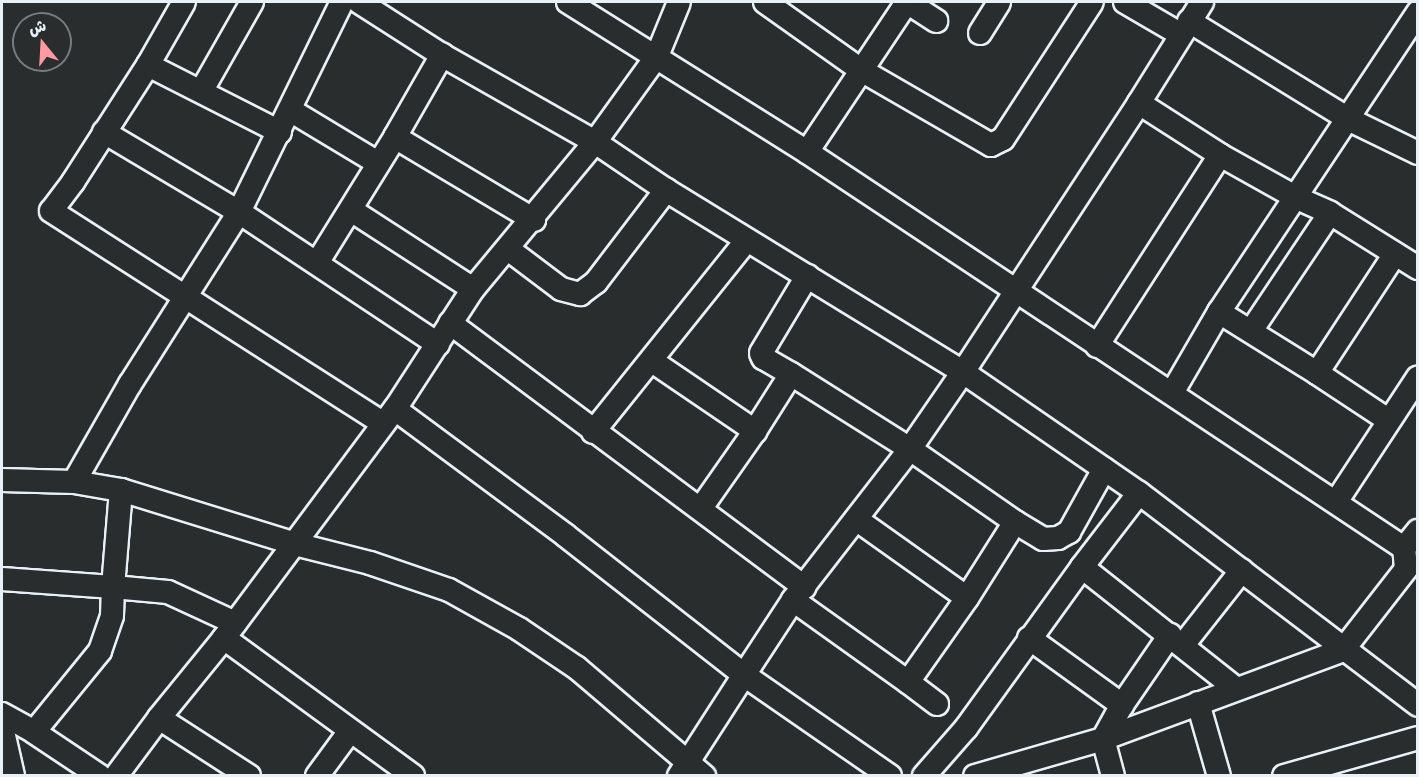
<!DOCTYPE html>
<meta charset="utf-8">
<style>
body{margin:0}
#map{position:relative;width:1419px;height:777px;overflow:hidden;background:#2a2d2e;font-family:Mali,"Playpen Sans Arabic",sans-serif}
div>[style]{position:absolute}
.roads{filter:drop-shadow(2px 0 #e8f1f8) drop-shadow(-2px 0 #e8f1f8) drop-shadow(0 2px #e8f1f8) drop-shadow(0 -2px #e8f1f8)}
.street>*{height:22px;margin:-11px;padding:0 11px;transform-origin:11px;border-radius:11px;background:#2a2d2e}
span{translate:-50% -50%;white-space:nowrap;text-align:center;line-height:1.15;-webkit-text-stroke:4.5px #2a2d2e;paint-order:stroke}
.frame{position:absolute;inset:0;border:3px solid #e8f1f8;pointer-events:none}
.north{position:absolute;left:12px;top:12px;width:60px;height:60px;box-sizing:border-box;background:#2a2d2e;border:2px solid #767b7f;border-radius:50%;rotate:342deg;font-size:16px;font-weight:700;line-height:24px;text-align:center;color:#e8f1f8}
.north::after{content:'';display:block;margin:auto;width:21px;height:27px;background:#ff9aa2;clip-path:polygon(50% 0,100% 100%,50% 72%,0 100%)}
</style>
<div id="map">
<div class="roads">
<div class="street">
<div style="left:184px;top:2px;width:73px;rotate:119.7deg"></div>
<div style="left:148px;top:65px;width:139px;rotate:122.7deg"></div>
<div style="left:73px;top:182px;width:36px;rotate:127deg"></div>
<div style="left:51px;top:211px;width:394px;rotate:32.6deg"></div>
<div style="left:359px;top:2px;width:98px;rotate:32.6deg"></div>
<div style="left:442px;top:55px;width:176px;rotate:29.6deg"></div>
<div style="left:595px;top:142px;width:86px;rotate:34.1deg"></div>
<div style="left:666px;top:190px;width:348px;rotate:31.5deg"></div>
<div style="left:963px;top:372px;width:214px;rotate:34.5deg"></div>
<div style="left:1139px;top:493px;width:350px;rotate:37.2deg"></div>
<div style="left:568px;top:2px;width:282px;rotate:32.1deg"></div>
<div style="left:807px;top:152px;width:716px;rotate:33.56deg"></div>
<div style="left:765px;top:2px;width:118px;rotate:35.3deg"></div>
<div style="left:861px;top:70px;width:150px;rotate:30deg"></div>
<div style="left:991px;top:145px;width:13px;rotate:-27deg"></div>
<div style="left:1003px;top:139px;width:163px;rotate:-57deg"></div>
<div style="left:907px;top:2px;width:35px;rotate:33deg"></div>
<div style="left:1125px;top:2px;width:64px;rotate:30.2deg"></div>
<div style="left:1189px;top:21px;width:187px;rotate:31.6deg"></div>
<div style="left:1348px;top:119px;width:78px;rotate:25.9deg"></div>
<div style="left:980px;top:33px;width:36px;rotate:-58deg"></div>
<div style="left:148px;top:65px;width:148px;rotate:26.9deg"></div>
<div style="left:202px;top:90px;width:101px;rotate:-60.4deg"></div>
<div style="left:1139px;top:103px;width:96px;rotate:32.7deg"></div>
<div style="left:1220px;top:155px;width:88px;rotate:29.2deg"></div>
<div style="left:1297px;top:198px;width:36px;rotate:24deg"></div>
<div style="left:1330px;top:213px;width:104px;rotate:32deg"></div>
<div style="left:290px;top:110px;width:103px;rotate:31.1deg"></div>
<div style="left:104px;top:132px;width:157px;rotate:30.7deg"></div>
<div style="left:239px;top:212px;width:239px;rotate:33.6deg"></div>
<div style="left:395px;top:137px;width:95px;rotate:-60.2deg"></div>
<div style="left:807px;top:152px;width:180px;rotate:-56.3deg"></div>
<div style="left:351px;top:210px;width:145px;rotate:32.9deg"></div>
<div style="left:508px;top:249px;width:66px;rotate:37deg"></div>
<div style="left:561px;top:289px;width:20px;rotate:15deg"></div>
<div style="left:580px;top:294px;width:20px;rotate:-37deg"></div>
<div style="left:596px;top:282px;width:116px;rotate:-52.7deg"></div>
<div style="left:317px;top:263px;width:148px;rotate:-58.2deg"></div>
<div style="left:395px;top:137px;width:162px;rotate:30.8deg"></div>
<div style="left:1219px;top:312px;width:115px;rotate:31.9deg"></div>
<div style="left:1317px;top:373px;width:142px;rotate:-56.8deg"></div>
<div style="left:450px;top:323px;width:442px;rotate:36.7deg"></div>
<div style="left:1251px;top:331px;width:142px;rotate:-56.2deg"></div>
<div style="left:1097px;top:346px;width:227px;rotate:-57.2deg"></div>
<div style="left:652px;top:361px;width:125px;rotate:34.2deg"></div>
<div style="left:755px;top:431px;width:67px;rotate:-57.7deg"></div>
<div style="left:791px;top:374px;width:32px;rotate:-150deg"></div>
<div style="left:763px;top:358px;width:5px;rotate:-112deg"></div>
<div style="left:761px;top:353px;width:90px;rotate:-59.1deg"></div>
<div style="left:1317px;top:373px;width:85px;rotate:33.5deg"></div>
<div style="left:791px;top:374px;width:141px;rotate:32.2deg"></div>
<div style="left:910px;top:449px;width:128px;rotate:34.8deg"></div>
<div style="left:1172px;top:393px;width:94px;rotate:-59.9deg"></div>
<div style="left:1219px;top:312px;width:360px;rotate:-56.4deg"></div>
<div style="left:395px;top:409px;width:212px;rotate:36.5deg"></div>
<div style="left:565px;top:535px;width:227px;rotate:38deg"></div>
<div style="left:744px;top:675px;width:120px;rotate:122.8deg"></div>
<div style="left:593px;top:432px;width:246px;rotate:-51.3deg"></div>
<div style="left:2px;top:480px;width:72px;rotate:1.6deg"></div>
<div style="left:74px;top:482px;width:48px;rotate:9.7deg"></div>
<div style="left:121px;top:490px;width:182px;rotate:17.2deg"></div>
<div style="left:295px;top:544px;width:77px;rotate:14.2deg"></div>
<div style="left:370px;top:563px;width:83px;rotate:18.9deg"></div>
<div style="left:449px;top:590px;width:80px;rotate:29.1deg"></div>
<div style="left:519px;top:629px;width:70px;rotate:33.9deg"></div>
<div style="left:577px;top:668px;width:167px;rotate:40.4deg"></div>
<div style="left:74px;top:482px;width:113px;rotate:-60.3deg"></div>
<div style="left:130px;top:384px;width:204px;rotate:-57.6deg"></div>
<div style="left:239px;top:212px;width:234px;rotate:-63.9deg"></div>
<div style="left:121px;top:490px;width:97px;rotate:94.7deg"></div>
<div style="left:113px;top:587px;width:55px;rotate:5.2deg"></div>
<div style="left:168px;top:592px;width:74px;rotate:24.8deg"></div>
<div style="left:1336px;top:502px;width:149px;rotate:-56.7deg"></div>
<div style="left:701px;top:508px;width:94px;rotate:-55deg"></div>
<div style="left:856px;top:519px;width:136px;rotate:35.4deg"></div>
<div style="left:1082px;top:567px;width:93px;rotate:-52.4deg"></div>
<div style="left:2px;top:579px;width:111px;rotate:4.1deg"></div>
<div style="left:113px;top:587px;width:29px;rotate:92deg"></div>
<div style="left:112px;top:616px;width:37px;rotate:109deg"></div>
<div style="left:100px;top:651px;width:104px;rotate:129.2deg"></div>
<div style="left:793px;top:600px;width:141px;rotate:35.5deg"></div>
<div style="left:224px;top:638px;width:286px;rotate:-53.3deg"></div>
<div style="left:395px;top:409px;width:143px;rotate:-57deg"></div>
<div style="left:473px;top:289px;width:191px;rotate:-50.3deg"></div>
<div style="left:595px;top:142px;width:106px;rotate:-54.2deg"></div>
<div style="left:657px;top:56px;width:58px;rotate:-67.8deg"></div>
<div style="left:1029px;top:638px;width:115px;rotate:35.8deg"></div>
<div style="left:1183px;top:645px;width:95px;rotate:-51.8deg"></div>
<div style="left:1198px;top:703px;width:76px;rotate:74deg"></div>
<div style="left:937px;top:704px;width:36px;rotate:-143deg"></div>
<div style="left:908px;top:682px;width:103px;rotate:-54.9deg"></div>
<div style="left:967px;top:598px;width:90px;rotate:-57.7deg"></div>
<div style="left:1015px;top:522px;width:33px;rotate:31deg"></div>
<div style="left:1043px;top:539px;width:15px;rotate:-4deg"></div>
<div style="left:1058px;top:538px;width:13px;rotate:-29deg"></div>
<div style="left:1069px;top:532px;width:72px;rotate:-60.9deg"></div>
<div style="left:2px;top:714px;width:37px;rotate:29deg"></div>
<div style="left:34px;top:732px;width:79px;rotate:33.7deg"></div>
<div style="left:2px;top:727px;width:50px;rotate:77.3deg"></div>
<div style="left:116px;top:776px;width:72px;rotate:-53.4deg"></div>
<div style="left:249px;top:776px;width:107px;rotate:-147.2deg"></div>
<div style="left:159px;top:718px;width:103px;rotate:-50.9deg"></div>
<div style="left:224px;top:638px;width:234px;rotate:36.1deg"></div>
<div style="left:317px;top:776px;width:56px;rotate:-53.7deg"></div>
<div style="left:890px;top:776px;width:178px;rotate:-145.3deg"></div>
<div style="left:744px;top:675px;width:90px;rotate:-56.8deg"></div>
<div style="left:793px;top:600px;width:191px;rotate:-52.2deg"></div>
<div style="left:910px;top:449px;width:93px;rotate:-55.5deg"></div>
<div style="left:963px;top:372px;width:321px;rotate:-56.8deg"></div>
<div style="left:1139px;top:103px;width:119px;rotate:-58deg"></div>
<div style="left:924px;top:776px;width:64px;rotate:-48.8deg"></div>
<div style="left:966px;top:728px;width:198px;rotate:-54.2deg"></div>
<div style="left:1082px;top:567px;width:195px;rotate:38.3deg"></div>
<div style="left:975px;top:776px;width:133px;rotate:-16.1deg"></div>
<div style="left:1103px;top:739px;width:256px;rotate:-20.3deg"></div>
<div style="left:1343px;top:650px;width:103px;rotate:-52.1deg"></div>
<div style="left:1406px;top:569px;width:21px;rotate:-95deg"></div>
<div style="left:1404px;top:548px;width:22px;rotate:-51deg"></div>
<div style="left:1113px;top:776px;width:38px;rotate:-105deg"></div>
<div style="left:1103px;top:739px;width:39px;rotate:-61deg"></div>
<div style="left:1122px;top:705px;width:85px;rotate:-55.6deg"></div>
<div style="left:1284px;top:776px;width:139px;rotate:-15.8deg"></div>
</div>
</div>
<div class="frame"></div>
<div class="north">ش</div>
</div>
